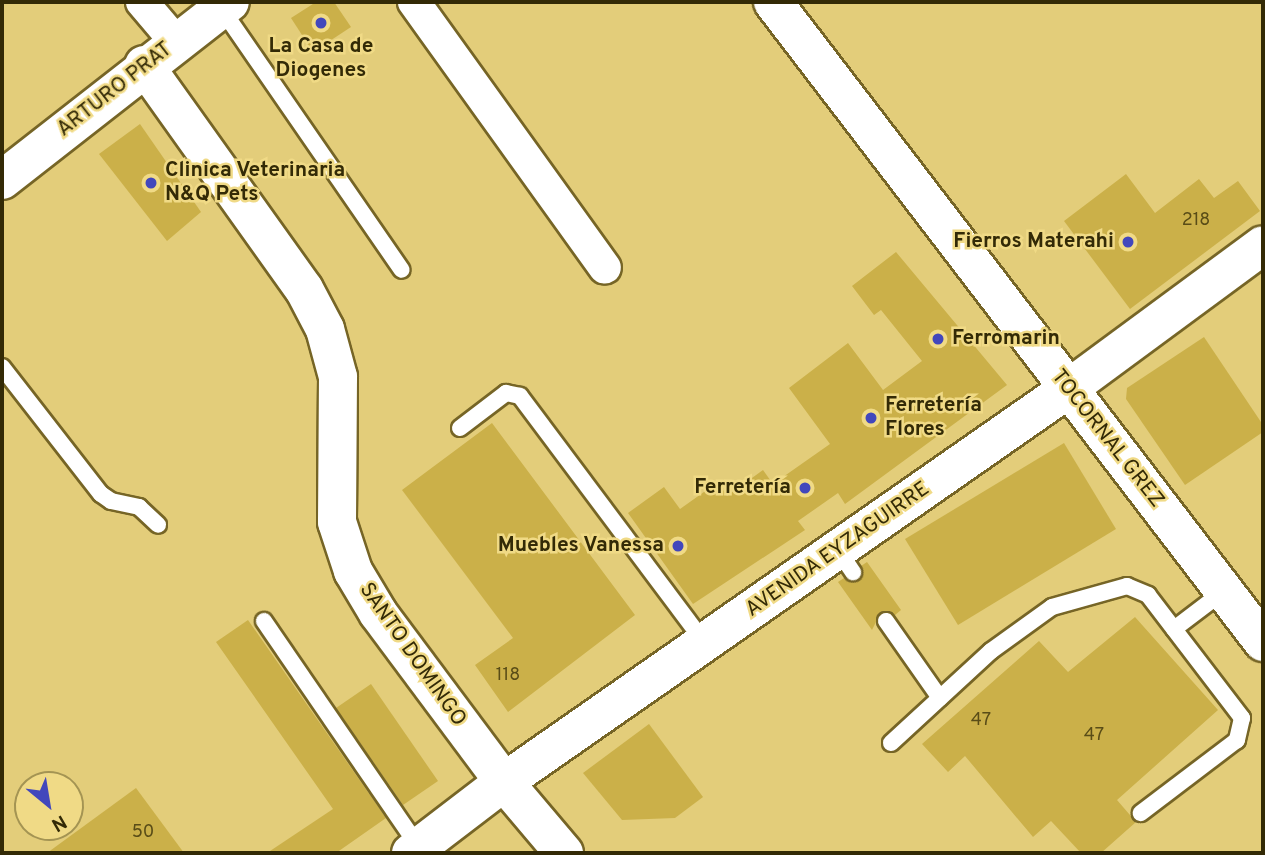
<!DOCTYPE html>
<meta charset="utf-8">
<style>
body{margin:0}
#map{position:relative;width:1265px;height:855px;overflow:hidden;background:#e3cd7a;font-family:Overpass,sans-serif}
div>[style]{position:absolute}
.building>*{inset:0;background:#cbb049}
.roads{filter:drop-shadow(2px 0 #766526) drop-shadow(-2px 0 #766526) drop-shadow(0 2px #766526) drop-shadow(0 -2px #766526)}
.service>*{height:16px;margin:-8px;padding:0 8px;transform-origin:8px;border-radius:8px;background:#fff}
.minor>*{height:32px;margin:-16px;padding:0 16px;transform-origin:16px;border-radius:16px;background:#fff}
.tertiary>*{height:38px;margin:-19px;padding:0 19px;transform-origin:19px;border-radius:19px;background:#fff}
.primary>*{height:38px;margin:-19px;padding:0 19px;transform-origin:19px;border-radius:19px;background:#fff}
.dots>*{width:19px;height:19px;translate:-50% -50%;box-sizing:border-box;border:4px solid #f0da86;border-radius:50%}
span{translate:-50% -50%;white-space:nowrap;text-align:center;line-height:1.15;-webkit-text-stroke:5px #f0da86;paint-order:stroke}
.number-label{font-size:18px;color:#594c17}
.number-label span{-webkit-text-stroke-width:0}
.poi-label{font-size:21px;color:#332a06;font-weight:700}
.left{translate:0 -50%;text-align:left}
.right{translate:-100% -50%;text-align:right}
.street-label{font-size:21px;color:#332a06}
.frame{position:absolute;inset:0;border:4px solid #332a06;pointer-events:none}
.north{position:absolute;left:14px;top:771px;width:70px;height:70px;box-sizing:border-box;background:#f0da86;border:2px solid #a49453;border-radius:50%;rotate:150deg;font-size:19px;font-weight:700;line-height:28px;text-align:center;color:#332a06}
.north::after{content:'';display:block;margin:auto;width:24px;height:32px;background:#4247bc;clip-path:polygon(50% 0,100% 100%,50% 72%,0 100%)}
</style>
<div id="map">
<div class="building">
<div style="clip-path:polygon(316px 2px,334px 2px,351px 27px,313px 52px,291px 18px)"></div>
<div style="clip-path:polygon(140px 124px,201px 212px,167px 241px,99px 154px)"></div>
<div style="clip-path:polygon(1126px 174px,1155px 213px,1199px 179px,1214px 198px,1238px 181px,1260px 211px,1130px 309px,1064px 221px)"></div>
<div style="clip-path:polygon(896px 252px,1007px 385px,845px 504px,838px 493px,798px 521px,805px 530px,693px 604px,628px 513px,664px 487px,680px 509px,718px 482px,727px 496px,763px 470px,773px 484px,830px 444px,789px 388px,848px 343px,883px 390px,922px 361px,881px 310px,874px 315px,852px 286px)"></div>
<div style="clip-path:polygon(1204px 337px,1263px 425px,1263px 432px,1185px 485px,1126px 399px,1127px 388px)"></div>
<div style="clip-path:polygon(492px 423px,635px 615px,508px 712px,475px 665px,513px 638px,402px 490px)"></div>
<div style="clip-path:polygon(1064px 443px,1116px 529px,958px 625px,905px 539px)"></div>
<div style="clip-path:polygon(867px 562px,901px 610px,895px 615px,881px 612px,872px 630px,838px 582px,844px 578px,859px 580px,861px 566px)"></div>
<div style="clip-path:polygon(1135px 617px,1218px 710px,1117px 800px,1136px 822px,1101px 853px,1081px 853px,1051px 821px,1033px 837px,965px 756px,948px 772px,922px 744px,1039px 641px,1068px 672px)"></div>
<div style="clip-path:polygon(248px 620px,386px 818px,336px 853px,267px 853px,333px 809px,216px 642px)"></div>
<div style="clip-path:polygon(371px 684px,438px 781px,403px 805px,336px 708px)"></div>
<div style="clip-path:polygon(649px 724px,703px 797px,675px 818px,622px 820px,583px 773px)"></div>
<div style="clip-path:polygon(136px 788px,184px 853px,47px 853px)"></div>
</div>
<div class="roads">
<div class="service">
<div style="left:221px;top:8px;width:318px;rotate:55.4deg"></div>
<div style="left:2px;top:367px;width:161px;rotate:52.1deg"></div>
<div style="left:101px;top:494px;width:12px;rotate:35deg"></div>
<div style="left:111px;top:501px;width:29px;rotate:12deg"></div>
<div style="left:139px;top:507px;width:26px;rotate:43deg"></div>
<div style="left:460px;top:428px;width:58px;rotate:-37.3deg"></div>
<div style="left:506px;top:393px;width:14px;rotate:12deg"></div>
<div style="left:520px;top:396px;width:307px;rotate:53.2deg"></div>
<div style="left:838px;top:550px;width:27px;rotate:56deg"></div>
<div style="left:264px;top:621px;width:274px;rotate:55.6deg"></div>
<div style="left:886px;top:621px;width:94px;rotate:55deg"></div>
<div style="left:1174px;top:629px;width:63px;rotate:-37.2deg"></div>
<div style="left:891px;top:743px;width:136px;rotate:-42.6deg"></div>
<div style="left:991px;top:651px;width:75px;rotate:-35.8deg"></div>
<div style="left:1052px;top:607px;width:78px;rotate:-15.6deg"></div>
<div style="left:1127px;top:586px;width:23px;rotate:23deg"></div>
<div style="left:1148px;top:595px;width:155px;rotate:52.6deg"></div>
<div style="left:1242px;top:718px;width:23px;rotate:103deg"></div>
<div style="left:1237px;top:740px;width:121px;rotate:142.8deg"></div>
</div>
<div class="minor">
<div style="left:142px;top:2px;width:52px;rotate:49.6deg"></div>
<div style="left:414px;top:2px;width:327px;rotate:54.3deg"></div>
</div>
<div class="tertiary">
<div style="left:773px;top:2px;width:806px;rotate:52.56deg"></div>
<div style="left:144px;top:65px;width:275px;rotate:54.5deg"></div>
<div style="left:304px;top:289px;width:45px;rotate:62.3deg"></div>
<div style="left:325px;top:329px;width:50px;rotate:74.8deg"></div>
<div style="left:338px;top:377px;width:145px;rotate:90.4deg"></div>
<div style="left:337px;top:522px;width:52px;rotate:71.9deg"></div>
<div style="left:353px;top:571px;width:49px;rotate:59.2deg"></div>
<div style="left:378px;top:613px;width:211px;rotate:53.3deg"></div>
<div style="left:504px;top:782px;width:93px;rotate:49.8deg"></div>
<div style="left:2px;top:180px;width:289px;rotate:-38deg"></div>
</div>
<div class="primary">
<div style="left:411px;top:853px;width:117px;rotate:-37.4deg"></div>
<div style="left:504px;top:782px;width:687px;rotate:-34.87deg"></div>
<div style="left:1068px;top:389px;width:242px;rotate:-36.4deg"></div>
</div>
</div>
<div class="dots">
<div style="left:321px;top:23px;background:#4247bc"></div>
<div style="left:151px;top:183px;background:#4247bc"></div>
<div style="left:1128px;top:242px;background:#4247bc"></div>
<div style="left:938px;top:339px;background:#4247bc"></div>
<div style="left:871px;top:418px;background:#4247bc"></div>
<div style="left:805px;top:488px;background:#4247bc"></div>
<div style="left:678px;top:546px;background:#4247bc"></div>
</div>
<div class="number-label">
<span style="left:1196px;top:221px">218</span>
<span style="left:508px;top:676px">118</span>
<span style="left:981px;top:721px">47</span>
<span style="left:1094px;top:736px">47</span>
<span style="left:143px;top:833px">50</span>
</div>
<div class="poi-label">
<span style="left:321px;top:59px">La Casa de<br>Diogenes</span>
<span class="left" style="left:165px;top:183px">Clinica Veterinaria<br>N&amp;Q Pets</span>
<span class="right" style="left:1114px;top:242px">Fierros Materahi</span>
<span class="left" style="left:952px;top:339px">Ferromarin</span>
<span class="left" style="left:885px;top:418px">Ferretería<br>Flores</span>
<span class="right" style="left:791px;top:488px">Ferretería</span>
<span class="right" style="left:664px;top:546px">Muebles Vanessa</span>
</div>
<div class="street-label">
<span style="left:115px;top:90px;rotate:-38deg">ARTURO PRAT</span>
<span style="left:1107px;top:439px;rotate:52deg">TOCORNAL GREZ</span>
<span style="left:838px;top:550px;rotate:-35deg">AVENIDA EYZAGUIRRE</span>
<span style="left:412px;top:655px;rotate:55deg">SANTO DOMINGO</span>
</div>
<div class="frame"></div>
<div class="north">N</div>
</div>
